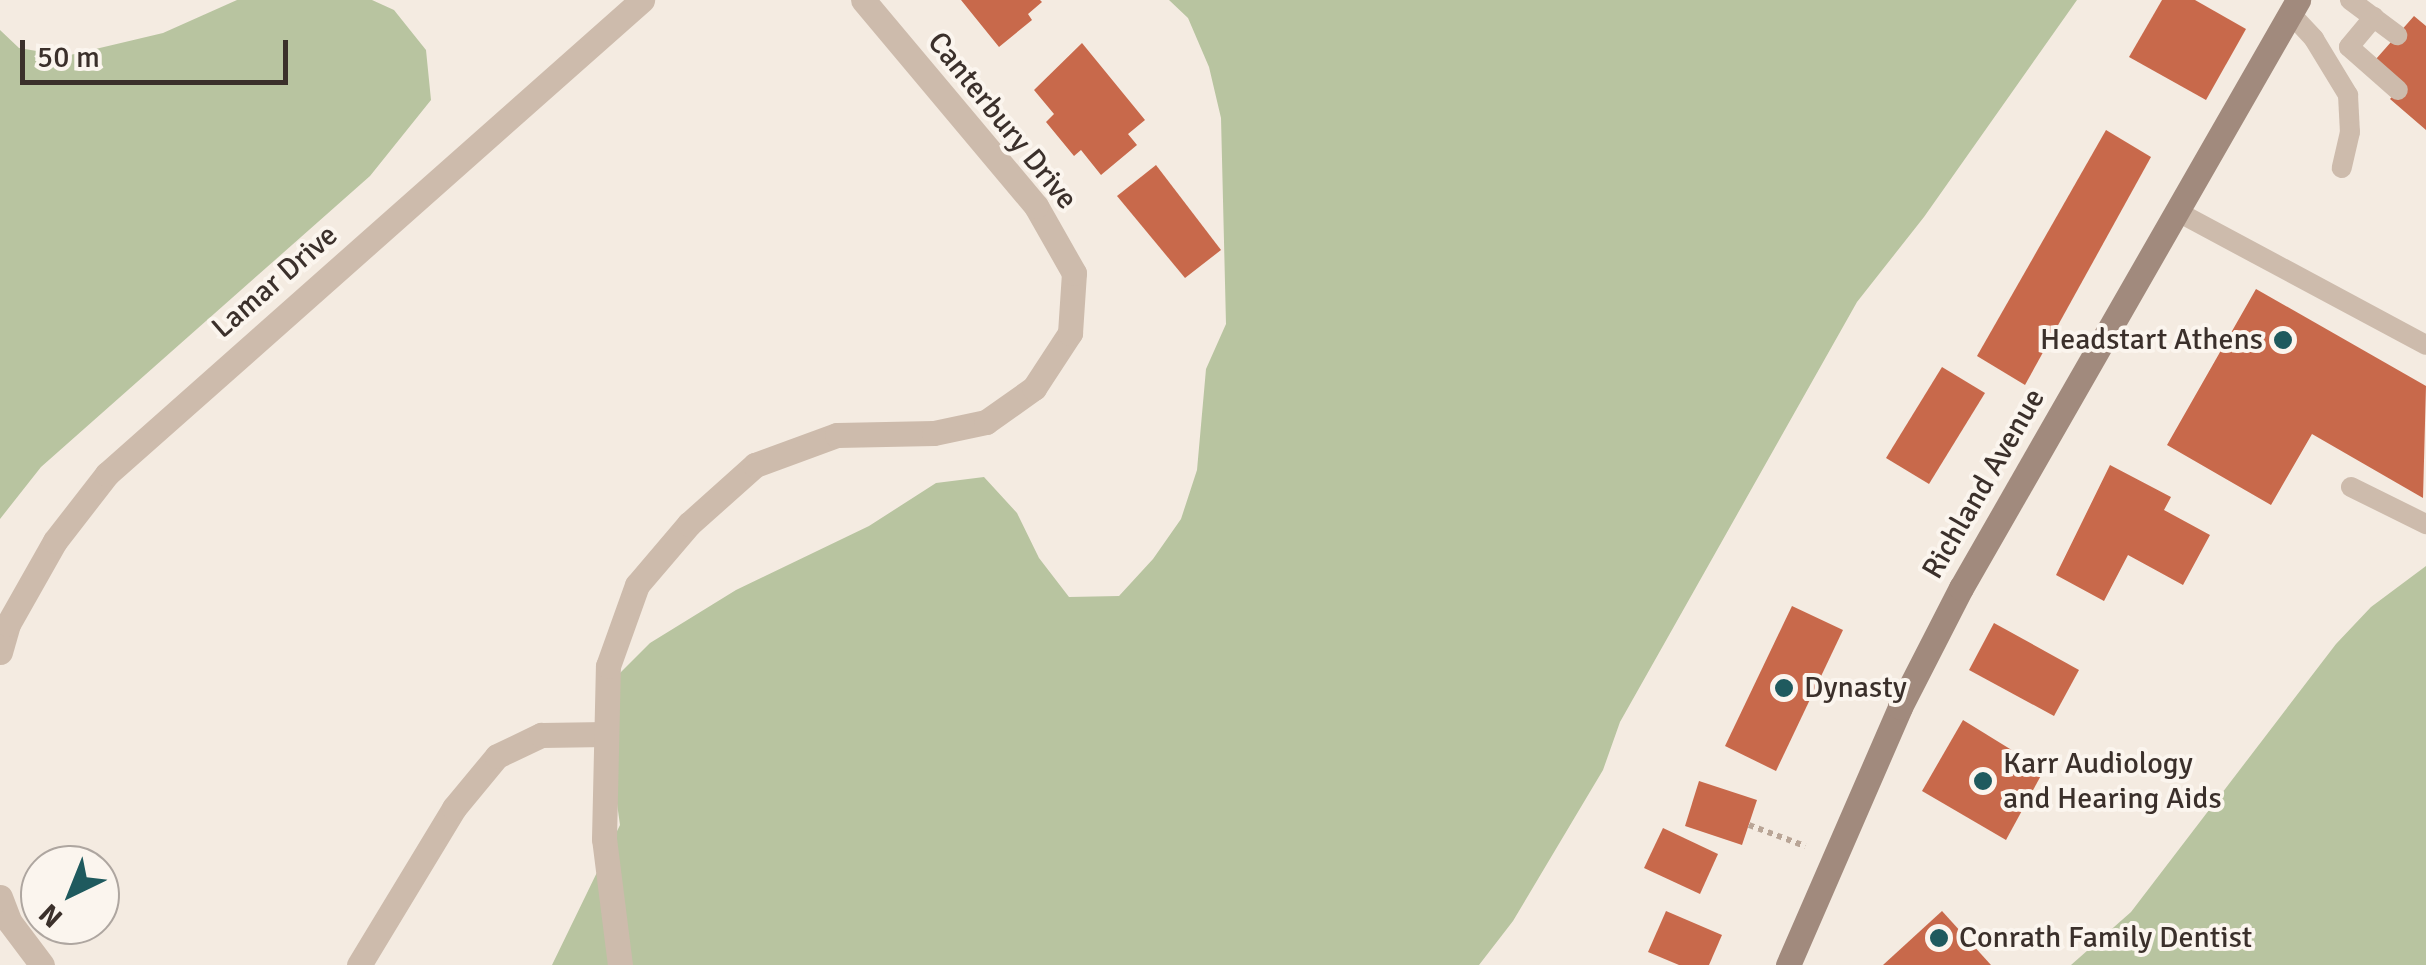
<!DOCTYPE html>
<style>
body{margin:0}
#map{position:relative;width:2426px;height:965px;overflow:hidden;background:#f4ebe1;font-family:Signika,sans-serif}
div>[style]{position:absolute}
.green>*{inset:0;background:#b8c4a0}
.building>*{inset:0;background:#c8694b}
.path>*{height:6px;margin-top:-3px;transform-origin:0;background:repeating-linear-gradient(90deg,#b9a596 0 5px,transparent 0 10px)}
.service>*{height:20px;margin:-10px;padding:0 10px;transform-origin:10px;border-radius:10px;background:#cdbbac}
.minor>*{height:25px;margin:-12.5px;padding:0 12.5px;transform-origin:12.5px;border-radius:12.5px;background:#cdbbac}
.secondary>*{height:25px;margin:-12.5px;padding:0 12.5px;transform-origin:12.5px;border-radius:12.5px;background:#a18a7d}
.dots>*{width:28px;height:28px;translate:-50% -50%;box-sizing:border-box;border:5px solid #fbf5ee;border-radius:50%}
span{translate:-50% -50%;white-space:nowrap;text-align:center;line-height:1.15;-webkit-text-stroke:8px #fbf5ee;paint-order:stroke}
.street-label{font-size:30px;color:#3b302b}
.poi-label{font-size:30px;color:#3b302b}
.right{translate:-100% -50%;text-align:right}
.left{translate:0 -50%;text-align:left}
.north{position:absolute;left:20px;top:845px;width:100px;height:100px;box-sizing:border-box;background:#fbf5ee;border:2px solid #aea6a0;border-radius:50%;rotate:223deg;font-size:28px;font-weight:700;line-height:40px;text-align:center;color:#3b302b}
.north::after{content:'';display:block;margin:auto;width:35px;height:45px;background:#1f5a5e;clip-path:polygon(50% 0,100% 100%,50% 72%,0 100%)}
.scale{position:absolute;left:20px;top:40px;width:268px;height:45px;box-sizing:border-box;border:5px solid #3b302b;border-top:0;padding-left:12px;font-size:30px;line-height:35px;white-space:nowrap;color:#3b302b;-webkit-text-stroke:8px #fbf5ee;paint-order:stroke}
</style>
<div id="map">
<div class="green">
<div style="clip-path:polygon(237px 0,372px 0,394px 10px,426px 50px,431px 100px,370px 176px,41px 467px,0 519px,0 30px,19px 48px,66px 56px,163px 33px)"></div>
<div style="clip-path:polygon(1169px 0,2077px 0,1924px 217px,1857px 302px,1620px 722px,1603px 770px,1513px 921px,1479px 965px,552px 965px,620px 825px,606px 725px,616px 677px,650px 643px,736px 590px,869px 526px,936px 483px,984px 477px,1017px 513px,1039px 558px,1069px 597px,1119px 596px,1153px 559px,1181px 519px,1197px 470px,1206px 369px,1226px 324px,1221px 118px,1209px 67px,1188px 18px)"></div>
<div style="clip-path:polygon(2426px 566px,2426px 965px,2071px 965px,2131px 912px,2336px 644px,2371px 607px)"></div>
</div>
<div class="building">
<div style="clip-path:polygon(961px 0,1040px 0,1042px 2px,1028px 14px,1032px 20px,999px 47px)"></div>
<div style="clip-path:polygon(2162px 0,2195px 0,2246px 29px,2206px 100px,2129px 57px)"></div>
<div style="clip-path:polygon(2414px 16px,2426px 26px,2426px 130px,2390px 99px,2404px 83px,2376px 59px)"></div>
<div style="clip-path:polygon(1082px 43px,1145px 120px,1128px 134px,1137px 145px,1101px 175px,1081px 150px,1074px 156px,1046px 122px,1054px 114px,1034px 90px)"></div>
<div style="clip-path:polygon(2106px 130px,2151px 157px,2025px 385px,1977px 356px)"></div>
<div style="clip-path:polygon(1156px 165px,1221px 250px,1185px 278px,1117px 196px)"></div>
<div style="clip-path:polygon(2256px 289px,2426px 386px,2423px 498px,2312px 434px,2271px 505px,2167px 445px)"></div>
<div style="clip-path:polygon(1942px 367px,1985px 393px,1929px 484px,1886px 458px)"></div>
<div style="clip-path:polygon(2110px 465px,2171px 497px,2164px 510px,2210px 535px,2183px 585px,2128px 555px,2104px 601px,2056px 575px)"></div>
<div style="clip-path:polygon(1792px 606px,1843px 630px,1776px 771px,1725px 746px)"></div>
<div style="clip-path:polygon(1994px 623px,2079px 670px,2054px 716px,1969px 670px)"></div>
<div style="clip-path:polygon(1963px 720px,2044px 770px,2006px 840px,1922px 791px)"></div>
<div style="clip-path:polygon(1699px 781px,1757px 800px,1742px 845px,1685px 826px)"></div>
<div style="clip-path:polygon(1663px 828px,1718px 854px,1700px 894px,1644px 868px)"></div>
<div style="clip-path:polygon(1666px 911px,1722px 935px,1709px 965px,1679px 965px,1648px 952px)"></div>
<div style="clip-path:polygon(1942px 911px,1991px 965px,1883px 965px)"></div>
</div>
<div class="path">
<div style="left:1749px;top:825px;width:60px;rotate:20.6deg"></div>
</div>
<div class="service">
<div style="left:2350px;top:0;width:59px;rotate:36.7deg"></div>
<div style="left:2291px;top:14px;width:34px;rotate:47deg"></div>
<div style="left:2314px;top:39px;width:66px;rotate:58.7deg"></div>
<div style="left:2348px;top:95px;width:37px;rotate:87deg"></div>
<div style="left:2350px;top:132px;width:37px;rotate:103deg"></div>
<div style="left:2374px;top:17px;width:39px;rotate:130deg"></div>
<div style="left:2349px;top:47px;width:65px;rotate:41.3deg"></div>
<div style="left:2178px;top:212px;width:281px;rotate:28.2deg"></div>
<div style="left:2351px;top:487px;width:84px;rotate:26.3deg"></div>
</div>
<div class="minor">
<div style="left:0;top:652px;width:29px;rotate:-74deg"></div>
<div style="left:8px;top:624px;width:95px;rotate:-60.5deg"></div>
<div style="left:55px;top:541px;width:85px;rotate:-52.2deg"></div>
<div style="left:107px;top:474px;width:715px;rotate:-41.54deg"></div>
<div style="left:0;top:897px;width:26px;rotate:69deg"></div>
<div style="left:9px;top:921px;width:55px;rotate:53.1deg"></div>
<div style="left:359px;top:965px;width:184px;rotate:-58.8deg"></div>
<div style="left:454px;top:808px;width:67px;rotate:-50.4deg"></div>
<div style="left:497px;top:756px;width:49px;rotate:-25.5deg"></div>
<div style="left:541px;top:735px;width:65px;rotate:-0.9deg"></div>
<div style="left:620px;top:965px;width:127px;rotate:-97.2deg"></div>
<div style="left:604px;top:839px;width:173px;rotate:-88.7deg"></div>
<div style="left:608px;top:666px;width:86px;rotate:-70.3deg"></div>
<div style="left:637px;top:585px;width:80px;rotate:-49.6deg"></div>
<div style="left:689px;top:524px;width:89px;rotate:-41.8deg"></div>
<div style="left:755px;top:465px;width:87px;rotate:-20.1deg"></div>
<div style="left:837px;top:435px;width:97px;rotate:-1.2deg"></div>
<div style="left:934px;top:433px;width:53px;rotate:-11.9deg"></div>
<div style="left:986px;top:422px;width:59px;rotate:-35.3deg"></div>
<div style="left:1034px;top:388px;width:66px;rotate:-56.8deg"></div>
<div style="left:1070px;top:333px;width:60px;rotate:-86.2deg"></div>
<div style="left:1074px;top:273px;width:77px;rotate:-119.6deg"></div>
<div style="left:1036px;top:206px;width:269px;rotate:-130deg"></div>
</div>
<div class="secondary">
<div style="left:1788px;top:965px;width:281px;rotate:-66.5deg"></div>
<div style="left:1900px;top:707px;width:134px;rotate:-62.9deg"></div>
<div style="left:1961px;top:588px;width:678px;rotate:-60.18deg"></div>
</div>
<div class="dots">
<div style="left:2283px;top:340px;background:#1f5a5e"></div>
<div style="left:1784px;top:688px;background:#1f5a5e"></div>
<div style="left:1983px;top:781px;background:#1f5a5e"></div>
<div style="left:1939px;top:938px;background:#1f5a5e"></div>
</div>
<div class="street-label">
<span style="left:1002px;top:121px;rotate:51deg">Canterbury Drive</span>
<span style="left:275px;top:282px;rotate:-41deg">Lamar Drive</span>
<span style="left:1984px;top:484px;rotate:-60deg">Richland Avenue</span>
</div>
<div class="poi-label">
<span class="right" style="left:2263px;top:340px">Headstart Athens</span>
<span class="left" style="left:1804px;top:688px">Dynasty</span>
<span class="left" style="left:2003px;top:781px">Karr Audiology<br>and Hearing Aids</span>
<span class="left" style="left:1959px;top:938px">Conrath Family Dentist</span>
</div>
<div class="north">N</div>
<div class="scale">50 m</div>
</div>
